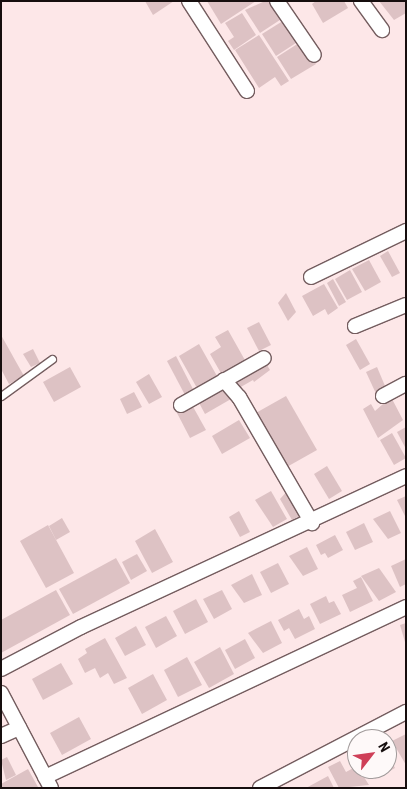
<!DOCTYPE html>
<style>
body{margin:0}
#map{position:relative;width:407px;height:789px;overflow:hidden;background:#fde7e8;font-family:"Roboto Condensed",sans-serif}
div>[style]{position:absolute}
.building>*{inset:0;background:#ddc2c4}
.roads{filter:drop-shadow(1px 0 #745d5f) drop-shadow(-1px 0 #745d5f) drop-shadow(0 1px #745d5f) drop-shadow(0 -1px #745d5f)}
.lane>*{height:7px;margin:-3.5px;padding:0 3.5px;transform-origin:3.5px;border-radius:3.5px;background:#fff}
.street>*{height:14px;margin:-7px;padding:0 7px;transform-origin:7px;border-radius:7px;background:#fff}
span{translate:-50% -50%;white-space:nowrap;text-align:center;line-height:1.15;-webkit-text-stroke:4px #fef9f9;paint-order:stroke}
.frame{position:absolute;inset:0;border:2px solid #160e0e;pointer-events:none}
.north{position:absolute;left:347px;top:729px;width:50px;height:50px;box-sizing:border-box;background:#fef9f9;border:1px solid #a19b9b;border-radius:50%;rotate:60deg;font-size:14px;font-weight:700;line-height:20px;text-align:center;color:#160e0e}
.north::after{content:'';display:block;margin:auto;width:18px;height:22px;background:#cf3f58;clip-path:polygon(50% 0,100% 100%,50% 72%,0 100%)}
</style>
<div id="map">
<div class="building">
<div style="clip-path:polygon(145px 1px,174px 1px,153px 15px)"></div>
<div style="clip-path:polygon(207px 1px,256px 1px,221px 24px)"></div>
<div style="clip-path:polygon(265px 1px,273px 1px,283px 18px,260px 33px,245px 10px)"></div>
<div style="clip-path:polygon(316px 1px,344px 1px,348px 8px,323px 23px,312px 4px)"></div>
<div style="clip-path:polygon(379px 1px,406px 1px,406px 13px,394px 20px)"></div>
<div style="clip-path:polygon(242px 13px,256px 35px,234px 50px,228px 41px,234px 37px,225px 23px)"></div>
<div style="clip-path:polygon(286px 19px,299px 41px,276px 56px,262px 34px)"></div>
<div style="clip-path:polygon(259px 35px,289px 81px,281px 86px,275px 77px,259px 88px,235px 50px)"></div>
<div style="clip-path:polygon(302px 41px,316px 64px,291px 79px,277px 57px)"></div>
<div style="clip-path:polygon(388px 251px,400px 273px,392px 277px,380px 256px)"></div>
<div style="clip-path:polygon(369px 260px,381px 282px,365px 291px,352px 269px)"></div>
<div style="clip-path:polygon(350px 270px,362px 292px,347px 300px,335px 279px)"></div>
<div style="clip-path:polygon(333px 279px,346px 302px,339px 306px,327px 283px)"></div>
<div style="clip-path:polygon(324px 284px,338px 308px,328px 315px,325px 309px,313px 316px,302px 296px)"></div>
<div style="clip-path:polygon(286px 293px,296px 312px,288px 321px,278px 303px)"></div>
<div style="clip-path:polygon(259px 322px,271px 345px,259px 351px,247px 328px)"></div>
<div style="clip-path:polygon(228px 330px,246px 362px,222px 375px,210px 354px,221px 347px,215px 337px)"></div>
<div style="clip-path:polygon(1px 335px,24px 376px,9px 384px,1px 369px)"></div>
<div style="clip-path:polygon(356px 339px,370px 364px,360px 370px,346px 345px)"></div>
<div style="clip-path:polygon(199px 344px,217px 376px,197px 388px,179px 356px)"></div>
<div style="clip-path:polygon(33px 349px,40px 363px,31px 367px,23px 354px)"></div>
<div style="clip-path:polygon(176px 356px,194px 391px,185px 395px,167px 361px)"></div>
<div style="clip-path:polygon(264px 360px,270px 370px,254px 382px,253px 380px,239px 388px,233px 378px)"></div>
<div style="clip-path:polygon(70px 367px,81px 387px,54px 402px,43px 382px)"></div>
<div style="clip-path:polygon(377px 367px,388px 393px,378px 398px,366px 372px)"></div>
<div style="clip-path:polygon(149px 374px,162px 397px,149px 404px,136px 382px)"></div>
<div style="clip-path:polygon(223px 385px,231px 399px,205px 414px,197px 399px)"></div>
<div style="clip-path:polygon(134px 392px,142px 407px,127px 414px,120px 399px)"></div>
<div style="clip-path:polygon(286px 396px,317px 450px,285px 468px,254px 414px)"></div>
<div style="clip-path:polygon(391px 397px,403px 420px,378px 438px,363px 409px,371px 404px,375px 411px)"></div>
<div style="clip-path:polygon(192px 405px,206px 430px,190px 438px,177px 413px)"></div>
<div style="clip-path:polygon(239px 420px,250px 438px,222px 454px,212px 436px)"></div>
<div style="clip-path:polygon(406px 427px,406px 449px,397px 432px)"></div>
<div style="clip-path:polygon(392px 433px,406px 458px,394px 465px,380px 440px)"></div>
<div style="clip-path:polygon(327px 466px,342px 491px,329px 499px,314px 474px)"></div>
<div style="clip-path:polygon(289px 489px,303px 514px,292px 520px,280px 499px)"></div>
<div style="clip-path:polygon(271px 491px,287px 519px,273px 527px,255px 500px)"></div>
<div style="clip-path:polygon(406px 496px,406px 518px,397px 500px)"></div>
<div style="clip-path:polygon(239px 511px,250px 532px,240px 537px,229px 517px)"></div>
<div style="clip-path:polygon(390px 511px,401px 533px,388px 539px,373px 519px)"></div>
<div style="clip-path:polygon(62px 518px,70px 532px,56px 540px,49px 526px)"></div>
<div style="clip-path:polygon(364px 523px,373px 542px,355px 550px,346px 532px)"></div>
<div style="clip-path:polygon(48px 525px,74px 573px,46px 588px,20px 541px)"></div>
<div style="clip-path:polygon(155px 529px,173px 562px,152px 573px,135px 541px)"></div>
<div style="clip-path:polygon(335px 535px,343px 550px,328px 558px,325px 553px,321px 555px,316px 545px)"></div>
<div style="clip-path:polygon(307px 547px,318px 569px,303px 576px,289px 556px)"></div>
<div style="clip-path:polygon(137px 554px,147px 571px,131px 580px,122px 562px)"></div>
<div style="clip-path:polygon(116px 558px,130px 583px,73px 614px,59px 589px)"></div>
<div style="clip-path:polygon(406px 559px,406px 584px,400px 587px,391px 566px)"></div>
<div style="clip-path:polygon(278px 563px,289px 584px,271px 593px,260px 572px)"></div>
<div style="clip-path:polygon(379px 568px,396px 592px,379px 601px,361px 576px)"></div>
<div style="clip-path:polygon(252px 574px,262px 595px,244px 603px,231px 585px)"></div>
<div style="clip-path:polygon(361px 577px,373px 601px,350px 612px,342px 595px,357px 588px,353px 581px)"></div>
<div style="clip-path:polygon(56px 590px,70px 615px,1px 653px,1px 620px)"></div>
<div style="clip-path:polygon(222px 590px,232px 609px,214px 619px,203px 599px)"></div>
<div style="clip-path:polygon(326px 596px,329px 603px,334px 601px,341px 614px,320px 624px,310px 604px)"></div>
<div style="clip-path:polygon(196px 599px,208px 622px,185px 634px,173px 611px)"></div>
<div style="clip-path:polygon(299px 609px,304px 619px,309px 616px,315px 629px,295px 639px,289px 628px,284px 631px,278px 620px)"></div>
<div style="clip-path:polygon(166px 616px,177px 636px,156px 648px,145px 627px)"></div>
<div style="clip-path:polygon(271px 621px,282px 643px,263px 653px,248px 633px)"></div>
<div style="clip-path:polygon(406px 623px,406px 642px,405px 642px,400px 625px)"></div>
<div style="clip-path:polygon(136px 626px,146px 645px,125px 656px,115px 638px)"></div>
<div style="clip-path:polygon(105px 638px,127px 678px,114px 684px,108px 673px,100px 678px,95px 668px,85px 673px,78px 659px,87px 653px,85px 649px)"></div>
<div style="clip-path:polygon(245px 639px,255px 658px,235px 669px,225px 650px)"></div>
<div style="clip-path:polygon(220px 647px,234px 674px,209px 688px,194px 662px)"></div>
<div style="clip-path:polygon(187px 657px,202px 685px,178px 697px,164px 670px)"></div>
<div style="clip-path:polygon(61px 663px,73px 684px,43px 700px,32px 679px)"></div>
<div style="clip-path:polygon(153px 674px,167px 700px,142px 714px,128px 688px)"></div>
<div style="clip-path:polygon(79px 717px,91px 739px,62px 755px,50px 733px)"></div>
<div style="clip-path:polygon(406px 734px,406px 765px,392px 741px)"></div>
<div style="clip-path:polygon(387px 753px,395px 768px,375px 779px,369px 769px,387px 769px)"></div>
<div style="clip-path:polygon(7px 757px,16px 775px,6px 780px,1px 760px)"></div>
<div style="clip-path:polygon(340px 761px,346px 772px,357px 766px,369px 785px,339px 788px,328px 767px)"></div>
<div style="clip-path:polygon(28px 769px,38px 787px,2px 788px,1px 784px)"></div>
<div style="clip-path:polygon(328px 776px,334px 788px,306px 788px)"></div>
</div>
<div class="roads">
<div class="lane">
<div style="left:1px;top:396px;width:63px;rotate:-36deg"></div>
</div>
<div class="street">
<div style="left:189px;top:1px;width:107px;rotate:57.2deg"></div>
<div style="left:277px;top:1px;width:65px;rotate:55.6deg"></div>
<div style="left:361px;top:1px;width:36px;rotate:54deg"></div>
<div style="left:311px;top:277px;width:106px;rotate:-25.8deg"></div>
<div style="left:355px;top:326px;width:55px;rotate:-22.4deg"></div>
<div style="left:224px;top:380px;width:23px;rotate:49deg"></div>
<div style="left:239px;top:397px;width:146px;rotate:59.9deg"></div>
<div style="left:383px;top:396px;width:26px;rotate:-28deg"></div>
<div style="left:181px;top:405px;width:95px;rotate:-29.5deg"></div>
<div style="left:1px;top:669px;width:90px;rotate:-27.7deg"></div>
<div style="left:81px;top:627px;width:358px;rotate:-24.9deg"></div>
<div style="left:1px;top:693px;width:107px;rotate:62.2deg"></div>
<div style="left:1px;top:736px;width:20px;rotate:-24deg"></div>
<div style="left:45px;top:777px;width:399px;rotate:-25.2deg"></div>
<div style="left:260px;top:788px;width:165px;rotate:-27.5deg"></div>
</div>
</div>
<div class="frame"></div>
<div class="north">N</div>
</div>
